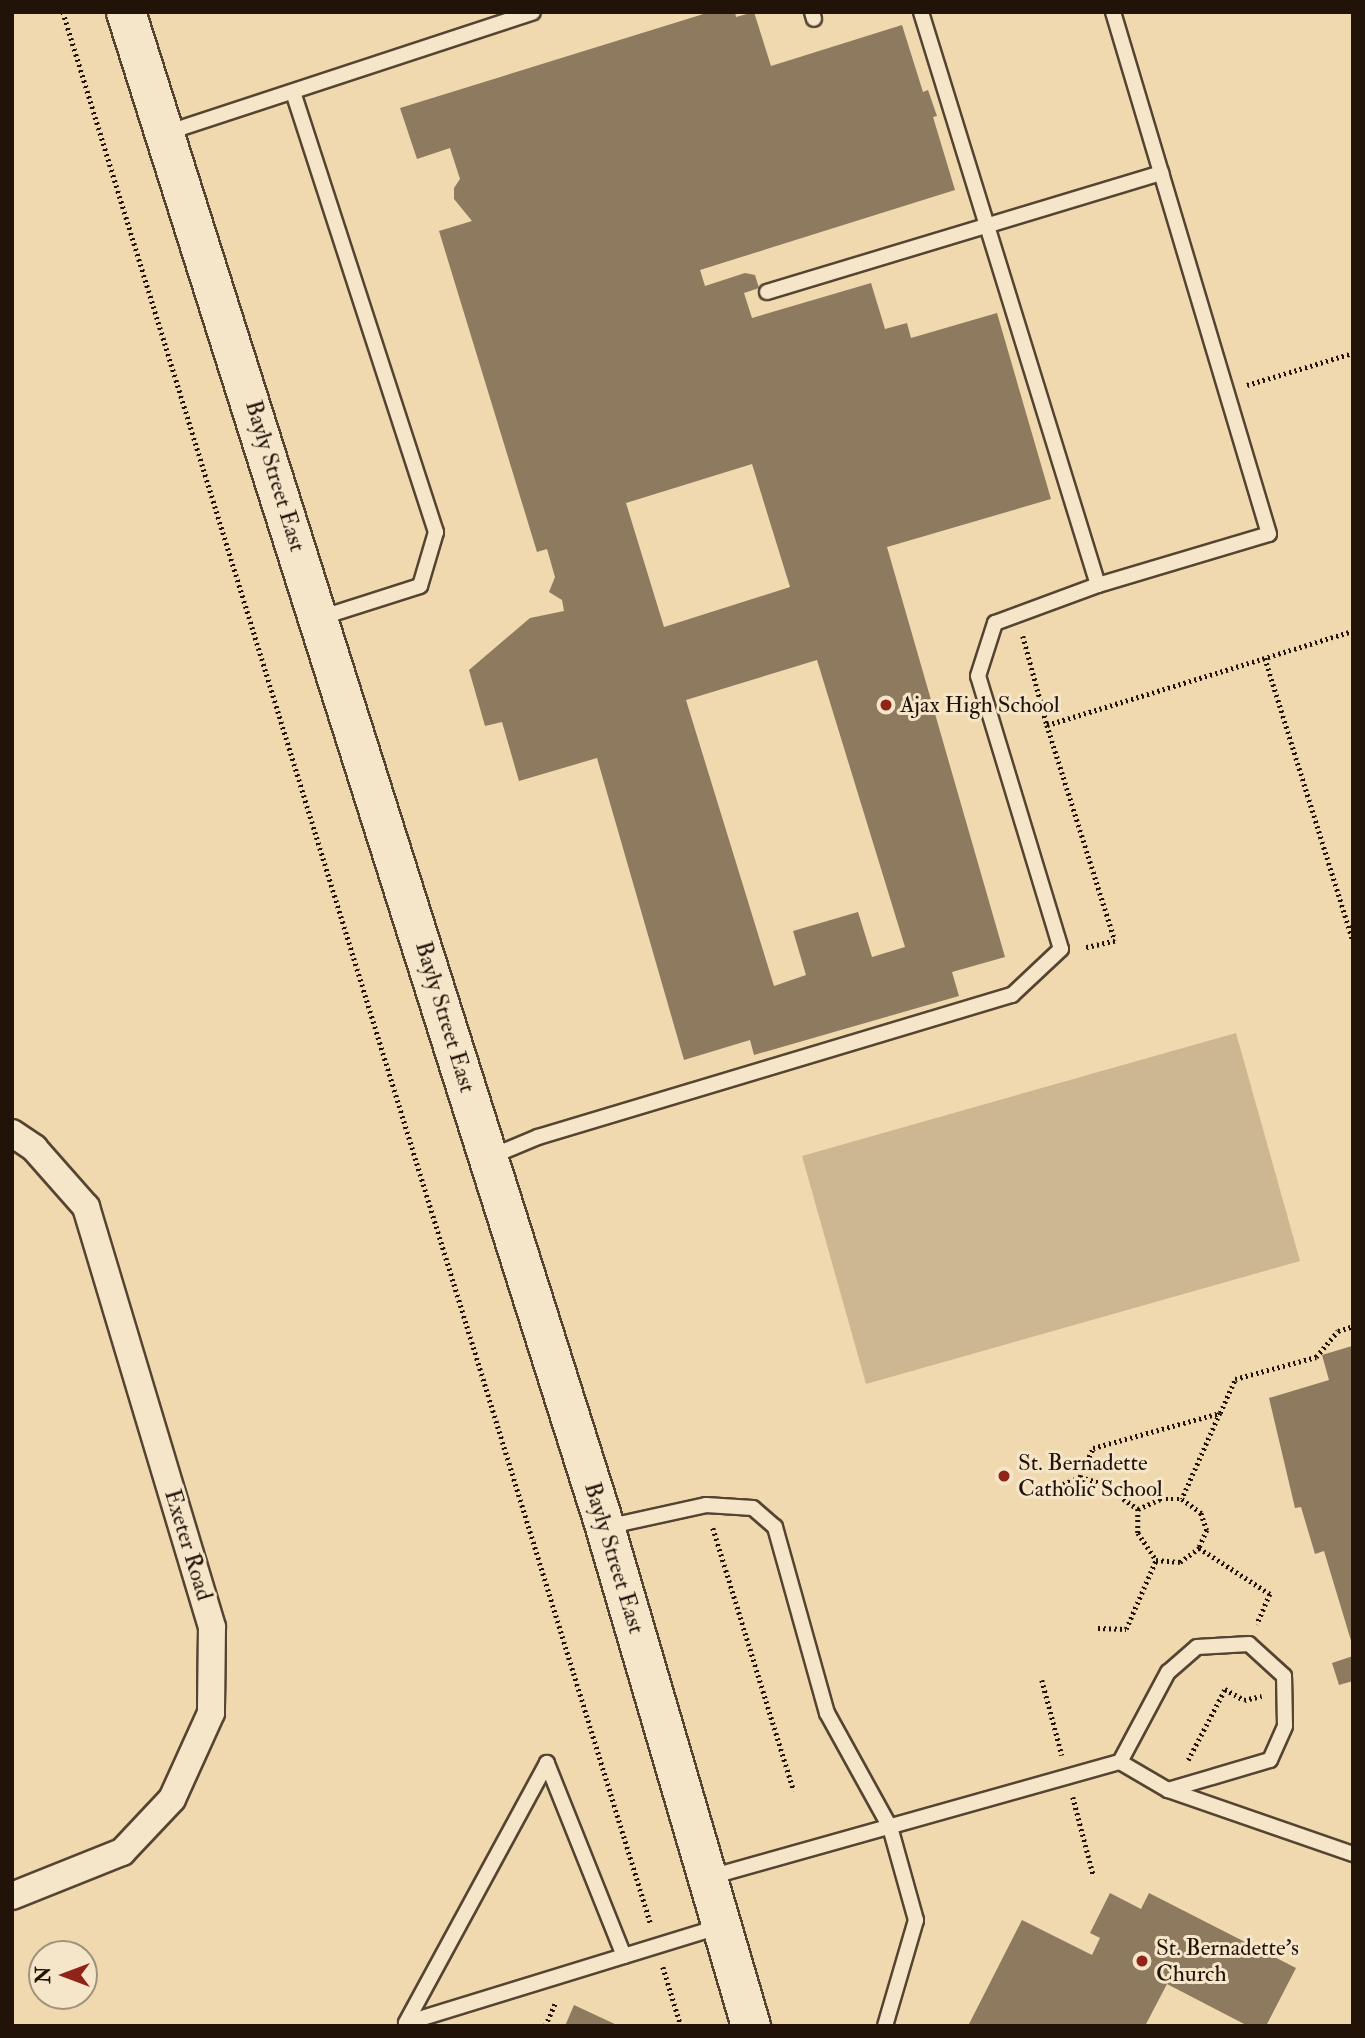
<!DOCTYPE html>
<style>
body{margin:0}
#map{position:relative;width:1365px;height:2038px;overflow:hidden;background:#f0d9ae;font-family:"IM FELL Double Pica",serif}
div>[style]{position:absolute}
.green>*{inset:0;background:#cdb792}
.building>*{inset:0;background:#8d7a5f}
.path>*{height:4.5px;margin-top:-2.25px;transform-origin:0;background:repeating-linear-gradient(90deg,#221309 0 2px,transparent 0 5.5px)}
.roads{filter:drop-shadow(2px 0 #564432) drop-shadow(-2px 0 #564432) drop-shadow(0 2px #564432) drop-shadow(0 -2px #564432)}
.service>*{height:14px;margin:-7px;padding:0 7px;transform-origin:7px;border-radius:7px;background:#f5e6ca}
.minor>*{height:26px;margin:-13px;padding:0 13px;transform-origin:13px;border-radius:13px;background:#f5e6ca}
.secondary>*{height:38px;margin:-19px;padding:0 19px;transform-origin:19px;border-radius:19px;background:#f5e6ca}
.dots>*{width:19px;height:19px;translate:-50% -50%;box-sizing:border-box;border:4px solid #f5e6ca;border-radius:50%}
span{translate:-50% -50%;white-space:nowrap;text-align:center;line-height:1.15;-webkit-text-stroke:6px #f5e6ca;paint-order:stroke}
.street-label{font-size:23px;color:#221309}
.poi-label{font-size:23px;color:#221309}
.left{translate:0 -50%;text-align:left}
.frame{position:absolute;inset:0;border:14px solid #221309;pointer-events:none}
.north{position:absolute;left:28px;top:1940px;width:70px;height:70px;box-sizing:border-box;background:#f5e6ca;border:2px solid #a1927d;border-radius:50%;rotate:270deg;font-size:19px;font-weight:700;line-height:28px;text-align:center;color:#221309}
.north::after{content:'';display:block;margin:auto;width:24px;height:32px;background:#8f2418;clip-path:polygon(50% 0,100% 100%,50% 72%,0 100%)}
</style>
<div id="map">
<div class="green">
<div style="clip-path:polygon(1236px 1033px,1300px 1261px,866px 1384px,802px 1156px)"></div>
</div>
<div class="building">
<div style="clip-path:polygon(evenodd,710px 12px,735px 12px,736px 17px,754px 12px,771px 66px,902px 25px,923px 92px,928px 90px,937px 116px,933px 117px,955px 190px,700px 270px,705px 286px,745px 273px,755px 275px,759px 288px,744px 293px,752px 318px,871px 283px,885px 329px,907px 323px,911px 338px,997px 313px,1051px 499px,887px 547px,1005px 957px,952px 972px,959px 996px,754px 1055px,750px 1040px,684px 1060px,597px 758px,519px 781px,502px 722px,485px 726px,469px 670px,530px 618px,564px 611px,562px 600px,549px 592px,555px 577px,547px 549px,537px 552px,439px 231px,472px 221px,454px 199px,454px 188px,460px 179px,450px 148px,417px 159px,400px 108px,710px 12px,752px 464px,790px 587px,664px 627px,626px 503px,752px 464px,710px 12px,817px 660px,905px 947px,872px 957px,858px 912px,793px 931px,806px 975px,774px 986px,686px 700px,817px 660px)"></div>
<div style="clip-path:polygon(1352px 1346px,1353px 1348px,1352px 1644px,1324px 1551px,1315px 1554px,1301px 1507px,1295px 1508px,1269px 1398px,1329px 1380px,1322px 1355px)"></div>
<div style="clip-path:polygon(1353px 1656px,1353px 1681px,1339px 1685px,1332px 1663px)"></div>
<div style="clip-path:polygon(1110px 1893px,1141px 1909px,1149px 1893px,1296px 1968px,1266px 2026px,1248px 2026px,1167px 1984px,1145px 2026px,968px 2026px,1022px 1920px,1092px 1955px,1100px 1938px,1090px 1933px)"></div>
<div style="clip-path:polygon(574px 2005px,619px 2026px,565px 2026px)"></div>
</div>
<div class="path">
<div style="left:63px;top:12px;width:2001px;rotate:72.91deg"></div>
<div style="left:1247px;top:385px;width:111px;rotate:-16.8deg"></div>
<div style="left:1023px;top:636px;width:92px;rotate:74.9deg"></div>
<div style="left:1047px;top:725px;width:320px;rotate:-17.1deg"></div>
<div style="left:1265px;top:658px;width:295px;rotate:72.7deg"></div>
<div style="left:1047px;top:725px;width:226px;rotate:72.5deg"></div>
<div style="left:1115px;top:941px;width:32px;rotate:167deg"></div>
<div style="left:1220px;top:1413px;width:37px;rotate:-66deg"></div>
<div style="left:1235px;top:1379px;width:84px;rotate:-15.2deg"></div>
<div style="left:1316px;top:1357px;width:34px;rotate:-50deg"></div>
<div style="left:1338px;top:1331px;width:16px;rotate:-18deg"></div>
<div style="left:1080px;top:1477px;width:32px;rotate:-66deg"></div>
<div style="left:1093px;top:1448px;width:132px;rotate:-15.4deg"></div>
<div style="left:1220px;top:1413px;width:94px;rotate:113.8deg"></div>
<div style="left:1063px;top:1484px;width:18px;rotate:-22deg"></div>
<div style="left:1080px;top:1477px;width:22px;rotate:16deg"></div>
<div style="left:1101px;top:1483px;width:45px;rotate:35.1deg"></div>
<div style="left:1138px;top:1509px;width:24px;rotate:90deg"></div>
<div style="left:1138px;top:1533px;width:32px;rotate:56deg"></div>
<div style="left:1138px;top:1509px;width:24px;rotate:-24deg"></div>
<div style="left:1160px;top:1499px;width:22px"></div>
<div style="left:1182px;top:1499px;width:24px;rotate:36deg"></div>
<div style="left:1201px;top:1513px;width:18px;rotate:71deg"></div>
<div style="left:1207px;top:1530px;width:20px;rotate:114deg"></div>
<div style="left:713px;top:1528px;width:275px;rotate:72.9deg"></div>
<div style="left:1098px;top:1628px;width:28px;rotate:2deg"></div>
<div style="left:1126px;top:1629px;width:75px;rotate:-66.5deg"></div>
<div style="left:1156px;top:1560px;width:24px;rotate:5deg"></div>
<div style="left:1180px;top:1562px;width:24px;rotate:-36deg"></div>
<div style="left:1199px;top:1548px;width:85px;rotate:32.9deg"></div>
<div style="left:1270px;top:1594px;width:33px;rotate:113deg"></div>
<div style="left:1042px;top:1680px;width:78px;rotate:75.1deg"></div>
<div style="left:1188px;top:1760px;width:80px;rotate:-62.5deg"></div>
<div style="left:1225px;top:1689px;width:22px;rotate:30deg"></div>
<div style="left:1244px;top:1700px;width:18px;rotate:-13deg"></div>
<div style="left:1073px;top:1797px;width:80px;rotate:75.4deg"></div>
<div style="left:663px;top:1967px;width:62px;rotate:73deg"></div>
<div style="left:545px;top:2026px;width:27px;rotate:-66deg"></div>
</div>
<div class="roads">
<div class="service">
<div style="left:812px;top:12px;width:7px;rotate:74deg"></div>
<div style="left:293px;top:92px;width:463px;rotate:72deg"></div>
<div style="left:436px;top:532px;width:56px;rotate:106.5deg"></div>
<div style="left:420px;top:586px;width:105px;rotate:162.3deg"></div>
<div style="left:166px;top:133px;width:386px;rotate:-18.2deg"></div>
<div style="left:767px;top:292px;width:412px;rotate:-16.8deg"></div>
<div style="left:1098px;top:585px;width:178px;rotate:-16.6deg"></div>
<div style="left:1269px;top:534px;width:545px;rotate:-106.64deg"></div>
<div style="left:490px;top:1157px;width:52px;rotate:-22.6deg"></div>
<div style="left:538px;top:1137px;width:495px;rotate:-16.7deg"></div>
<div style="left:1012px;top:995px;width:67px;rotate:-43.2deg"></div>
<div style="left:1061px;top:949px;width:285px;rotate:-106.9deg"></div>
<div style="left:978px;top:676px;width:56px;rotate:-72.2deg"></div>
<div style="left:995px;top:623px;width:110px;rotate:-20.3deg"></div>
<div style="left:1098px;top:585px;width:600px;rotate:-107.17deg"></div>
<div style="left:606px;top:1527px;width:102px;rotate:-12.4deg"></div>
<div style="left:706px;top:1505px;width:47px;rotate:3.7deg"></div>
<div style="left:753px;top:1508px;width:29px;rotate:41deg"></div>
<div style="left:775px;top:1527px;width:193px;rotate:74.4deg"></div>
<div style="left:827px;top:1713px;width:130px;rotate:61.1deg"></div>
<div style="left:890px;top:1827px;width:97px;rotate:74.4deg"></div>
<div style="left:916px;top:1920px;width:110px;rotate:106.3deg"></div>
<div style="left:1168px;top:1790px;width:196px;rotate:19.1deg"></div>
<div style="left:710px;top:1877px;width:426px;rotate:-15.7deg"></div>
<div style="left:1120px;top:1762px;width:56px;rotate:30.3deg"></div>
<div style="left:1168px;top:1790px;width:106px;rotate:-16.4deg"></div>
<div style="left:1270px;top:1760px;width:37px;rotate:-66deg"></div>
<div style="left:1285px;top:1726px;width:50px;rotate:-91.1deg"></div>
<div style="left:1284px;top:1676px;width:47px;rotate:-137.6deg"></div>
<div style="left:1249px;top:1644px;width:52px;rotate:176.7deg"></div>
<div style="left:1197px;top:1647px;width:38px;rotate:139deg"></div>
<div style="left:1168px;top:1672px;width:102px;rotate:118.1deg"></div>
<div style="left:624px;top:1956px;width:208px;rotate:-111.8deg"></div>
<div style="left:547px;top:1763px;width:296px;rotate:118.5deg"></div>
<div style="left:406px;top:2023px;width:330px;rotate:-17.1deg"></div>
</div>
<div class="minor">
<div style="left:12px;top:1133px;width:27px;rotate:34deg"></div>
<div style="left:34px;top:1148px;width:79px;rotate:48.6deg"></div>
<div style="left:86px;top:1207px;width:438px;rotate:73.3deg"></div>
<div style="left:212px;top:1627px;width:86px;rotate:90.7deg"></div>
<div style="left:211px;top:1713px;width:94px;rotate:114.4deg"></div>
<div style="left:172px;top:1799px;width:73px;rotate:133.3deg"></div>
<div style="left:122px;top:1852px;width:118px;rotate:158.2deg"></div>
</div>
<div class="secondary">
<div style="left:126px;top:12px;width:1589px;rotate:72.45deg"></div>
<div style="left:605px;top:1527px;width:520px;rotate:73.69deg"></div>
</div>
</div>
<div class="dots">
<div style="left:886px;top:705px;background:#8f2418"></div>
<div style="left:1004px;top:1476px;background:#8f2418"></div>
<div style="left:1142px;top:1961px;background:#8f2418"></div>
</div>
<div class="street-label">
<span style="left:275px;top:476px;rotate:73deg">Bayly Street East</span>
<span style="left:445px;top:1017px;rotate:73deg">Bayly Street East</span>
<span style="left:188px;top:1545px;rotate:73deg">Exeter Road</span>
<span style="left:614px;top:1558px;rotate:73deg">Bayly Street East</span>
</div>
<div class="poi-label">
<span class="left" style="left:900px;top:705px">Ajax High School</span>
<span class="left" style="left:1018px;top:1476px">St. Bernadette<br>Catholic School</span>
<span class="left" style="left:1156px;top:1961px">St. Bernadette's<br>Church</span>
</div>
<div class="frame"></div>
<div class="north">N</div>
</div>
